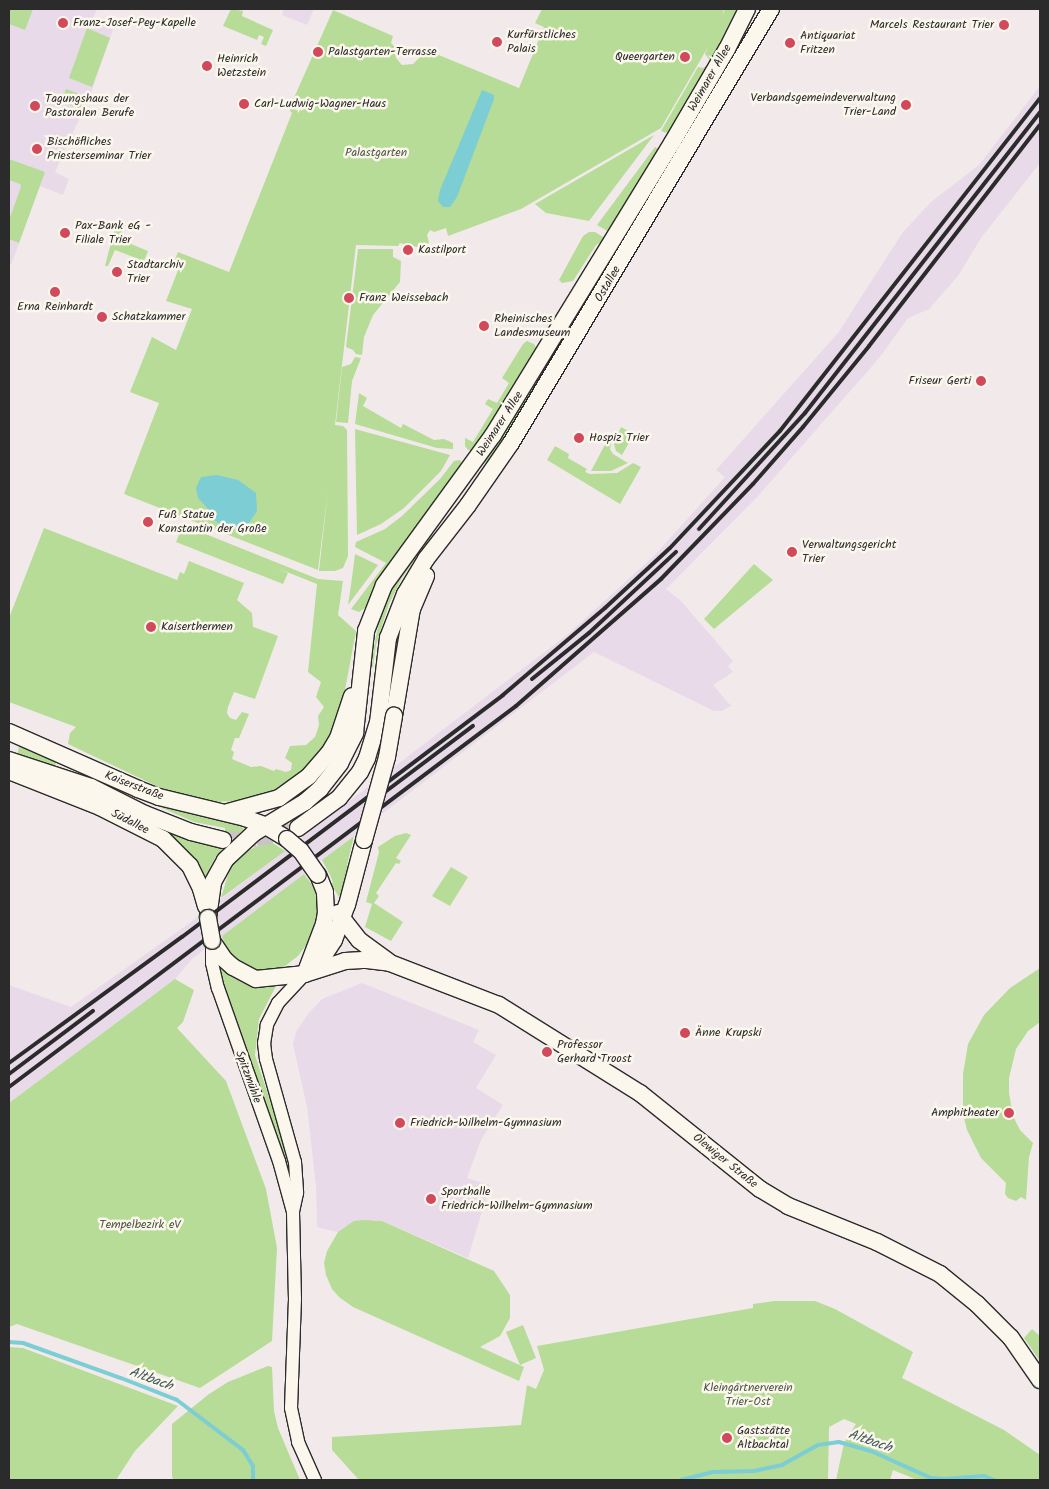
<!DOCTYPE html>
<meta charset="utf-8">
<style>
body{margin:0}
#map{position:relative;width:1049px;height:1489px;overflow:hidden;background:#f2eaea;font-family:Kalam,sans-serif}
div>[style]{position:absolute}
.built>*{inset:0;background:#e8dae8}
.green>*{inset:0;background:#b6dc97}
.water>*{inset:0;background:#7ccdd4}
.stream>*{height:4px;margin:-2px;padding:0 2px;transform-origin:2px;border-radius:2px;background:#7ccdd4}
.major-tunnel>*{height:16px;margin-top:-8px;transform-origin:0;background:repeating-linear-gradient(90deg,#cac4c4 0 16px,transparent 0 24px)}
.roads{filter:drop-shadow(1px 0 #2b2b2b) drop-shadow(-1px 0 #2b2b2b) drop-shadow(0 1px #2b2b2b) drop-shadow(0 -1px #2b2b2b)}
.minor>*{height:12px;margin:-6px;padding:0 6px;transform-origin:6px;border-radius:6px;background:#fbf7ec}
.major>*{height:16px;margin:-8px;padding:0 8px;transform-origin:8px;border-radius:8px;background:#fbf7ec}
.rail>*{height:4px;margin:-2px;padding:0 2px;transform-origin:2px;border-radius:2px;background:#2b2b2b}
.bridges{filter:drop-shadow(1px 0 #2b2b2b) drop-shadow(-1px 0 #2b2b2b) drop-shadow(0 1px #2b2b2b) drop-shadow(0 -1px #2b2b2b)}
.major-bridge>*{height:16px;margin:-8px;padding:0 8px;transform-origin:8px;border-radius:8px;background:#fbf7ec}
.dots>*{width:14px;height:14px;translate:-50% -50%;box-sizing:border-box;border:2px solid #fbf7ec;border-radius:50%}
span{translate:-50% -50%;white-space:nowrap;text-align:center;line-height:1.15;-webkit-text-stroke:5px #fbf7ec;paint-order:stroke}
.poi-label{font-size:12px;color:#2b2b2b}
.left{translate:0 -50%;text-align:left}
.right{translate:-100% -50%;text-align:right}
.street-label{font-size:12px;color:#2b2b2b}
.park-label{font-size:12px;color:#4e5746}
.water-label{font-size:14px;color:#435c5e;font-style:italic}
.frame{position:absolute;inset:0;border:10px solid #2b2b2b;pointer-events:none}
</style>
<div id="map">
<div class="built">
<div style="clip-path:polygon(9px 9px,97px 9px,92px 20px,113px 30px,91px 93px,55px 172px,69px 179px,63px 195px,40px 186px,11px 265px,9px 264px)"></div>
<div style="clip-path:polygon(284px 9px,314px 9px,307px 25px,282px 15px)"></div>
<div style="clip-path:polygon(1040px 86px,1040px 163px,981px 238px,958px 276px,929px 309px,908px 318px,880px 357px,758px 496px,666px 589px,680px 600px,733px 661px,728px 666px,733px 672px,713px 685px,731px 706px,722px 711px,714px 711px,594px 652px,192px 959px,175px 979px,9px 1103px,9px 985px,71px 1007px,191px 922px,567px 635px,654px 556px,725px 477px,716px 470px,838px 333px,903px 232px,931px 202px,979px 165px)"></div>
<div style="clip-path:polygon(362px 983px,479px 1030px,473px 1042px,496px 1055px,476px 1088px,503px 1105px,481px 1140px,467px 1178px,490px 1185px,468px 1258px,382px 1221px,375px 1220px,345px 1227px,338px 1232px,317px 1227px,316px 1186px,307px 1107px,293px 1044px,296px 1032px,308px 1014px,322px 999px)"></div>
</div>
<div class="green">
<div style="clip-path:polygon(9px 9px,33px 9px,25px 30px,9px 24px)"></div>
<div style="clip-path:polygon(231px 9px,243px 11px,242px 16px,273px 30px,266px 46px,261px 44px,264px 37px,259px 35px,257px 40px,223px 26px)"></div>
<div style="clip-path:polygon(542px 9px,724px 9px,722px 16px,725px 9px,740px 9px,731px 30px,670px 134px,661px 131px,698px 67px,703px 68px,709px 64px,709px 59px,705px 54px,708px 47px,661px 128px,521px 209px,448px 236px,446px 228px,434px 232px,430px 230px,427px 235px,429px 243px,417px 247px,400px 243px,398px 246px,356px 245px,335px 425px,343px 426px,347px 430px,348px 556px,343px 568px,335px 571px,319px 571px,328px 489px,318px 570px,124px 494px,159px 403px,130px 392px,152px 337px,176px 350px,192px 309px,166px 301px,180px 265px,174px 262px,178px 252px,229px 272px,292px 113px,290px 111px,293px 100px,333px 10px,393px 36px,391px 43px,395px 47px,396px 58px,402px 65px,413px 64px,420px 57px,427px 55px,429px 51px,519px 88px,544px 27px,535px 23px)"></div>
<div style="clip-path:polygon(87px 28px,110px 38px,92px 87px,69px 78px)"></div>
<div style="clip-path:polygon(66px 89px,85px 96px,80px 109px,61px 101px)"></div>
<div style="clip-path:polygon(654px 135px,589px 221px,546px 213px,535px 204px)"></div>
<div style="clip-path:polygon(655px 147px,661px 150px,609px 232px,597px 225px)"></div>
<div style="clip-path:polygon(9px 159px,45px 172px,19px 243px,9px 239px,9px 220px,21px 187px,20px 184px,9px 180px)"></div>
<div style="clip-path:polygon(115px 227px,123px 229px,119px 239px,148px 251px,144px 261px,115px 250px,108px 266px,105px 266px)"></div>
<div style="clip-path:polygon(589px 232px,595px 232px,606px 239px,596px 245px,573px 281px,562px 283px,559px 280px,583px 236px)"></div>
<div style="clip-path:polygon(358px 249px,393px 249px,393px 257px,401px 261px,400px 282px,373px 315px,364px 337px,362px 355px,356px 354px,353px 350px,346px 347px)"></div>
<div style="clip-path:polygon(574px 315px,579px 318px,490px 464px,484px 462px)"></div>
<div style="clip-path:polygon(527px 341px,534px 344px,537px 349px,474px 451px,468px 450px,465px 446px,465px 438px,473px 442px,493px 409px,485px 404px,488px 399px,497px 403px,509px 383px,502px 378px,523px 344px)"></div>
<div style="clip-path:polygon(355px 357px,361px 358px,352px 381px,348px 423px,336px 422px,342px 367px,351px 364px)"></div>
<div style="clip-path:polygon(359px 393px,367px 398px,363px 406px,401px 428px,403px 424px,434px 440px,444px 439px,453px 443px,453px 449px,437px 448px,355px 424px)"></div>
<div style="clip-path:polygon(621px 427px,634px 434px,622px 455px,616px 451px,614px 444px)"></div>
<div style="clip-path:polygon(355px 429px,450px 455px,441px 471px,404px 508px,381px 524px,357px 535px)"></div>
<div style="clip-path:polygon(609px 437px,612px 439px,610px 449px,613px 454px,628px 463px,611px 471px,591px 471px)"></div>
<div style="clip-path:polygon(555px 446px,569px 454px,568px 458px,587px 469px,585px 472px,590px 474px,617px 473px,633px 463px,641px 467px,620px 504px,547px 460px)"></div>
<div style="clip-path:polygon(460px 460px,463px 465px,389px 564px,365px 608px,359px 612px,351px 609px,386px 563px,355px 547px,356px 542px,385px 529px,402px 516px,440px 479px,454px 461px)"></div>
<div style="clip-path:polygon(183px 525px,318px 579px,343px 581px,338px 615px,356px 631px,345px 690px,334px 730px,326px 744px,311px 765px,279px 790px,239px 801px,212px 802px,165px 790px,68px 744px,70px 733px,76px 727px,9px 702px,9px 618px,44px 528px,177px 580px,180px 572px,184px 574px,189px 561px,244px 583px,237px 600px,252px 613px,253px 627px,278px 636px,255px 699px,234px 692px,228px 707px,227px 713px,230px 718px,236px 720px,242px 712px,249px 714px,239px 738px,235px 738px,231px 750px,234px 752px,232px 759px,251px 767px,261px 766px,274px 771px,276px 769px,286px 772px,291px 770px,292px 763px,285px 758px,290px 746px,306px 745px,315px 737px,319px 725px,318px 716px,324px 707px,316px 697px,321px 682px,308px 672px,317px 584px,277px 568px,288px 573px,283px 584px,176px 542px)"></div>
<div style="clip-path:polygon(432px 531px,433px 534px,402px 578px,389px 604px,376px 645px,373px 667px,370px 667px,379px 621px,390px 590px)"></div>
<div style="clip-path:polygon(355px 554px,378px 565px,348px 605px,351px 585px)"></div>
<div style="clip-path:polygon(754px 564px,773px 580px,714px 629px,704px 619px)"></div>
<div style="clip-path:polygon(19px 746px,56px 762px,55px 766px,17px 757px)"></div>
<div style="clip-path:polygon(137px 797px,239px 824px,244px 829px,216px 856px,205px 877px,197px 863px,177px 841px,137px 816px,224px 844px,225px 828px,194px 822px)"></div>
<div style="clip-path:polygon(406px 833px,411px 835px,396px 858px,401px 861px,399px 864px,396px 863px,376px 893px,379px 896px,374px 903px,403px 922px,391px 941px,365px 927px,372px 904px,366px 902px,379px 852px,378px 847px,395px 836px)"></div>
<div style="clip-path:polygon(354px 836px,347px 865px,350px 866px,342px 894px,339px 897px,331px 884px,333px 882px,330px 875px,322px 860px)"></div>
<div style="clip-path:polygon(268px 840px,285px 851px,221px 898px,229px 871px,233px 864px,246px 852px)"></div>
<div style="clip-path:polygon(451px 867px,468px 877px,450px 906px,432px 896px)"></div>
<div style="clip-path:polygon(304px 874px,318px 893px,318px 921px,311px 939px,298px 956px,281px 969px,254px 973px,227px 953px,222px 936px)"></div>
<div style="clip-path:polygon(1040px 968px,1040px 1022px,1028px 1031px,1016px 1049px,1009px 1078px,1009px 1093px,1013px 1116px,1020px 1130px,1033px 1143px,1029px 1157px,1026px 1200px,1021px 1197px,1016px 1201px,1008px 1198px,1005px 1194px,1006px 1183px,981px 1158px,967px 1130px,963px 1114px,963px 1074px,968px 1044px,984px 1015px,1010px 988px)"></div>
<div style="clip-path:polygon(222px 969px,249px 984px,276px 986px,259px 1019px,255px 1055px,279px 1128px,287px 1162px,284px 1162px,230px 1012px,220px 972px)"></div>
<div style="clip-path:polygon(175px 979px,194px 990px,183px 1022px,177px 1028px,226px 1081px,266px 1189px,277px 1248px,272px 1341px,200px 1388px,17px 1324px,9px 1327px,9px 1103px)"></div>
<div style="clip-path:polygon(364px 1220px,382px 1221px,494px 1271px,510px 1295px,510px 1318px,500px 1336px,480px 1347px,524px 1367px,519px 1381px,353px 1307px,339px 1297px,332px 1289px,326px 1275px,324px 1263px,327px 1251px,338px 1232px,354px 1221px)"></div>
<div style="clip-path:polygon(775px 1301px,815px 1301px,835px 1309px,913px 1352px,902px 1378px,1004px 1430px,1040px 1455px,1040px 1480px,917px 1480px,893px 1470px,890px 1480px,836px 1480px,844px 1443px,856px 1424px,844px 1419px,829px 1427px,828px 1480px,359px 1480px,332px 1450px,332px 1437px,521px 1425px,527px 1385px,536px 1389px,544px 1370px,537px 1346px,753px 1308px,753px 1304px)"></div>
<div style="clip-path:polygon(523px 1325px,536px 1358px,520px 1365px,506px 1332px)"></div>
<div style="clip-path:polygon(1032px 1329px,1040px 1336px,1040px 1361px,1024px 1338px)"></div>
<div style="clip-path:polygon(9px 1347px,23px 1348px,178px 1406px,135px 1451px,116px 1480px,9px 1480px)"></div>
<div style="clip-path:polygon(268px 1366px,272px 1367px,274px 1411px,278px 1428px,300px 1480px,174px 1480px,172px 1477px,172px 1424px,209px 1394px,228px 1382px)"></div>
</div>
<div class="water">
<div style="clip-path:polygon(482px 90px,494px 95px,494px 99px,457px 197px,450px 207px,443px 207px,438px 201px,440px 190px)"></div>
<div style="clip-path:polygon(217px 475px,238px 480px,256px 493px,257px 511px,249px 523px,235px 528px,220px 524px,212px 518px,208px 509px,198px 498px,196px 488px,201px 477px)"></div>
</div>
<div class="stream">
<div style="left:9px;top:1342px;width:14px;rotate:4deg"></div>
<div style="left:23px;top:1343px;width:104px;rotate:19.7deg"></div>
<div style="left:121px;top:1378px;width:60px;rotate:21.4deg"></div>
<div style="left:177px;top:1400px;width:83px;rotate:37.1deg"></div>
<div style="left:243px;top:1450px;width:19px;rotate:58deg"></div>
<div style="left:253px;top:1466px;width:14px;rotate:90deg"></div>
<div style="left:681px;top:1480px;width:32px;rotate:-14deg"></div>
<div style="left:712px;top:1472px;width:42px;rotate:-1.4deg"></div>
<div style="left:754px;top:1471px;width:29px;rotate:-12deg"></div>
<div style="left:782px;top:1465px;width:41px;rotate:-29.1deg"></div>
<div style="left:818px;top:1445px;width:21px;rotate:-8deg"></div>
<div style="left:839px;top:1442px;width:33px;rotate:16deg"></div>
<div style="left:871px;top:1451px;width:66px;rotate:24.2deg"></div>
<div style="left:931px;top:1478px;width:13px;rotate:4deg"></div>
<div style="left:944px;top:1479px;width:40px;rotate:-4.3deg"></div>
<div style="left:984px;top:1476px;width:11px;rotate:22deg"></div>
</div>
<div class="major-tunnel">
<div style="left:223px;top:840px;width:33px;rotate:-2deg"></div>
<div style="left:256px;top:839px;width:35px;rotate:-13deg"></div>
</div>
<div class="roads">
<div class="minor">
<div style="left:212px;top:941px;width:22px;rotate:90deg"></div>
<div style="left:212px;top:963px;width:26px;rotate:77deg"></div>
<div style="left:218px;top:988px;width:183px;rotate:70.6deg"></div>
<div style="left:279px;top:1161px;width:53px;rotate:74.6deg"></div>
<div style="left:305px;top:974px;width:40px;rotate:133deg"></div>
<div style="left:278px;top:1003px;width:25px;rotate:117deg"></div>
<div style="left:267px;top:1025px;width:18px;rotate:99deg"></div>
<div style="left:264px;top:1043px;width:16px;rotate:83deg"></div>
<div style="left:266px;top:1059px;width:107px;rotate:74.3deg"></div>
<div style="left:295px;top:1162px;width:31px;rotate:86deg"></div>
<div style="left:297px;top:1193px;width:19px;rotate:102deg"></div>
<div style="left:293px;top:1212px;width:87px;rotate:88.7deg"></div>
<div style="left:295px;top:1299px;width:109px;rotate:92.1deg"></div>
<div style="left:291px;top:1408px;width:35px;rotate:78deg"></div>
<div style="left:298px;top:1442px;width:42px;rotate:65.9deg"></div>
</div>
<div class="major">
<div style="left:394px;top:716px;width:109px;rotate:-80.5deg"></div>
<div style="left:412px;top:609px;width:36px;rotate:-67deg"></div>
<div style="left:9px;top:732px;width:141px;rotate:23.8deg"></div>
<div style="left:138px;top:789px;width:22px;rotate:21deg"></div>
<div style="left:159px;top:797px;width:89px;rotate:13.7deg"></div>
<div style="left:245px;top:818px;width:20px;rotate:20deg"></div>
<div style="left:264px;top:825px;width:27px;rotate:31deg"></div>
<div style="left:9px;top:760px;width:86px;rotate:18.2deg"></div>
<div style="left:91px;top:787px;width:60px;rotate:26.6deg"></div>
<div style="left:145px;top:814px;width:49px;rotate:21.4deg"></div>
<div style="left:191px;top:832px;width:33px;rotate:14deg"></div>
<div style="left:9px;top:771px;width:98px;rotate:21.6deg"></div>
<div style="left:100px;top:807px;width:71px;rotate:26.9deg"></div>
<div style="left:163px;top:839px;width:38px;rotate:45deg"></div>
<div style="left:190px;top:866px;width:25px;rotate:64deg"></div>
<div style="left:201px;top:889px;width:18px;rotate:74deg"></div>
<div style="left:228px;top:812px;width:53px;rotate:-15.4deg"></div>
<div style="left:279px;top:798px;width:37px;rotate:-36deg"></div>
<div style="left:309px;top:776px;width:30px;rotate:-49deg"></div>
<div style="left:329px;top:753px;width:17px;rotate:-59deg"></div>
<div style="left:338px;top:738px;width:44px;rotate:-71.6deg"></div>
<div style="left:298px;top:828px;width:51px;rotate:-36.2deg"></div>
<div style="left:339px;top:798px;width:33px;rotate:-51deg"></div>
<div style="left:360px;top:772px;width:16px;rotate:-63deg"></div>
<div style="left:367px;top:758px;width:37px;rotate:-73deg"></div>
<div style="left:378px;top:723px;width:86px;rotate:-83.3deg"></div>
<div style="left:388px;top:638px;width:47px;rotate:-68.9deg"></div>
<div style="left:405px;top:594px;width:41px;rotate:-59deg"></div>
<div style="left:426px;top:559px;width:68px;rotate:-52.1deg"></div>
<div style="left:468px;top:505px;width:75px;rotate:-55.3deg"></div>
<div style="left:511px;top:443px;width:506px;rotate:-59.08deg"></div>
<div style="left:338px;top:913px;width:34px;rotate:52deg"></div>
<div style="left:359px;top:940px;width:36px;rotate:36deg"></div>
<div style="left:208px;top:918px;width:36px;rotate:-82deg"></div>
<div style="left:213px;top:882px;width:25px;rotate:-61deg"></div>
<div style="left:225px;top:860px;width:40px;rotate:-43deg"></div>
<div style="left:254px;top:833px;width:60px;rotate:-31.3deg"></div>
<div style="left:305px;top:802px;width:20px;rotate:-41deg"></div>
<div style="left:320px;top:789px;width:33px;rotate:-52deg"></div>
<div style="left:340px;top:763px;width:34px;rotate:-63deg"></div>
<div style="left:355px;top:733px;width:103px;rotate:-83.8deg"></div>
<div style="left:366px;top:631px;width:49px;rotate:-68.6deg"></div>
<div style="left:384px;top:585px;width:185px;rotate:-54deg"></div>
<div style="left:493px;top:435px;width:342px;rotate:-58.5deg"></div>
<div style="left:672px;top:143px;width:109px;rotate:-59.7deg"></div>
<div style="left:727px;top:49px;width:45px;rotate:-63.4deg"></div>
<div style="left:212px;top:941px;width:22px;rotate:56deg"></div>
<div style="left:224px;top:959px;width:12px;rotate:42deg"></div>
<div style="left:233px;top:967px;width:26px;rotate:28deg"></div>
<div style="left:256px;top:979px;width:49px;rotate:-5.8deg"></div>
<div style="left:305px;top:974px;width:42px;rotate:-18deg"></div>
<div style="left:345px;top:961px;width:22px;rotate:-3deg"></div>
<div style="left:367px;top:960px;width:23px;rotate:7deg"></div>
<div style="left:390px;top:963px;width:117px;rotate:21.1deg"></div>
<div style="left:499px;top:1005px;width:166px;rotate:32deg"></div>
<div style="left:640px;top:1093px;width:154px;rotate:38.7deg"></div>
<div style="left:760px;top:1189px;width:33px;rotate:31deg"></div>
<div style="left:788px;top:1206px;width:96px;rotate:22deg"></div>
<div style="left:877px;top:1242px;width:71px;rotate:26.9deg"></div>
<div style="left:940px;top:1274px;width:48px;rotate:39deg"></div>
<div style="left:977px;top:1304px;width:48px;rotate:45deg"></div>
<div style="left:1011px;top:1338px;width:51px;rotate:55.4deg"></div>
<div style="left:309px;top:971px;width:16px;rotate:-43deg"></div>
<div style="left:321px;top:960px;width:24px;rotate:-57deg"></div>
<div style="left:334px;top:940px;width:37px;rotate:-70deg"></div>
<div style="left:347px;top:905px;width:67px;rotate:-75.3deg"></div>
<div style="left:305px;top:974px;width:53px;rotate:-69.2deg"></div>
<div style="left:324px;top:924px;width:11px;rotate:-80deg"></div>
<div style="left:326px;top:913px;width:21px;rotate:-93deg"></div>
<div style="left:325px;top:892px;width:18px;rotate:-112deg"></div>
</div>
</div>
<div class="rail">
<div style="left:699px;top:529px;width:157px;rotate:-47.6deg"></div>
<div style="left:805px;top:413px;width:382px;rotate:-52deg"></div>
<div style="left:532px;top:679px;width:73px;rotate:-38.9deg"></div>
<div style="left:589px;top:633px;width:119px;rotate:-43deg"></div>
<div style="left:381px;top:795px;width:115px;rotate:-36.9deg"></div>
<div style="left:9px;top:1063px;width:214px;rotate:-36.1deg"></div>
<div style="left:182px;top:937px;width:402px;rotate:-37deg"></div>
<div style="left:503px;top:695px;width:134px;rotate:-40.5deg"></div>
<div style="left:605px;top:608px;width:88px;rotate:-42.7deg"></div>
<div style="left:670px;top:548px;width:161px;rotate:-46.8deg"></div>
<div style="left:780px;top:431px;width:422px;rotate:-52deg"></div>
<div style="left:9px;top:1074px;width:105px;rotate:-36.9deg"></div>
<div style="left:9px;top:1087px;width:634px;rotate:-36.92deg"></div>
<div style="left:516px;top:706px;width:193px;rotate:-41.2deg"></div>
<div style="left:661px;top:579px;width:132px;rotate:-45.9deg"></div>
<div style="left:753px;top:484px;width:76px;rotate:-48.7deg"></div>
<div style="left:803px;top:427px;width:104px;rotate:-50.8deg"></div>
<div style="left:869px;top:346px;width:279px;rotate:-52.3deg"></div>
</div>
<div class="bridges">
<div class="major-bridge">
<div style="left:287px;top:839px;width:18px;rotate:41deg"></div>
<div style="left:301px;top:851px;width:29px;rotate:55deg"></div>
<div style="left:364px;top:840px;width:86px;rotate:-74.5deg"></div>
<div style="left:387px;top:757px;width:42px;rotate:-80.3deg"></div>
<div style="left:208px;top:918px;width:23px;rotate:80deg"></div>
</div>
</div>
<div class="dots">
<div style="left:63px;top:23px;background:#d1495b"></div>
<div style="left:1004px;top:25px;background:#d1495b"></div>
<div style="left:497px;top:42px;background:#d1495b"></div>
<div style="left:790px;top:43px;background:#d1495b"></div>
<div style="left:318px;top:52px;background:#d1495b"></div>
<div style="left:685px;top:57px;background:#d1495b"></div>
<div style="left:207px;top:66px;background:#d1495b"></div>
<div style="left:244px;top:104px;background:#d1495b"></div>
<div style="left:906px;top:105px;background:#d1495b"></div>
<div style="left:35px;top:106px;background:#d1495b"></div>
<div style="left:37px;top:149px;background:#d1495b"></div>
<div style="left:65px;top:233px;background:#d1495b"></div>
<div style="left:408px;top:250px;background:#d1495b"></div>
<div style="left:117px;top:272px;background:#d1495b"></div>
<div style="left:55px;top:292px;background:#d1495b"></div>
<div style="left:349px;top:298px;background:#d1495b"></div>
<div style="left:102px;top:317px;background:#d1495b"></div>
<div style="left:484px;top:326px;background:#d1495b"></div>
<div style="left:981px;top:381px;background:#d1495b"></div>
<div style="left:579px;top:438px;background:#d1495b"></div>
<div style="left:148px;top:522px;background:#d1495b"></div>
<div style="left:792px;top:552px;background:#d1495b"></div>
<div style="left:151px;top:627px;background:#d1495b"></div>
<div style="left:685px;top:1033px;background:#d1495b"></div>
<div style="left:547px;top:1052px;background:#d1495b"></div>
<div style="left:1009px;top:1113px;background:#d1495b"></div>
<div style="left:400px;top:1123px;background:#d1495b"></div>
<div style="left:431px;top:1199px;background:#d1495b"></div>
<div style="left:727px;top:1438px;background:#d1495b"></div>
</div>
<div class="poi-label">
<span class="left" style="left:73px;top:23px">Franz-Josef-Pey-Kapelle</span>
<span class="right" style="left:994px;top:25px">Marcels Restaurant Trier</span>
<span class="left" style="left:507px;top:42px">Kurfürstliches<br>Palais</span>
<span class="left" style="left:800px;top:43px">Antiquariat<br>Fritzen</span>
<span class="left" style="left:328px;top:52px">Palastgarten-Terrasse</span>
<span class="right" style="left:675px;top:57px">Queergarten</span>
<span class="left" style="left:217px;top:66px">Heinrich<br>Wetzstein</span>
<span class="right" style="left:896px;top:105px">Verbandsgemeindeverwaltung<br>Trier-Land</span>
<span class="left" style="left:45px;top:106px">Tagungshaus der<br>Pastoralen Berufe</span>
<span class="left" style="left:254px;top:104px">Carl-Ludwig-Wagner-Haus</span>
<span class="left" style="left:47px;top:149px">Bischöfliches<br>Priesterseminar Trier</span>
<span class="left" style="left:75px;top:233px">Pax-Bank eG -<br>Filiale Trier</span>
<span class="left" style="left:418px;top:250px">Kastilport</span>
<span class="left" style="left:127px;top:272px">Stadtarchiv<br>Trier</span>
<span class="left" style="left:359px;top:298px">Franz Weissebach</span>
<span style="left:55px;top:307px">Erna Reinhardt</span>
<span class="left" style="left:112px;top:317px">Schatzkammer</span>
<span class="left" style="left:494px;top:326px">Rheinisches<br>Landesmuseum</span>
<span class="right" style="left:971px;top:381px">Friseur Gerti</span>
<span class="left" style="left:589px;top:438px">Hospiz Trier</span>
<span class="left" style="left:158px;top:522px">Fuß Statue<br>Konstantin der Große</span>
<span class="left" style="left:802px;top:552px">Verwaltungsgericht<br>Trier</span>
<span class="left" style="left:161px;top:627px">Kaiserthermen</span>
<span class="left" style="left:695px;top:1033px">Änne Krupski</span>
<span class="left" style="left:557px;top:1052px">Professor<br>Gerhard Troost</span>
<span class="right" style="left:999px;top:1113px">Amphitheater</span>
<span class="left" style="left:410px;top:1123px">Friedrich-Wilhelm-Gymnasium</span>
<span class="left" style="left:441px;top:1199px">Sporthalle<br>Friedrich-Wilhelm-Gymnasium</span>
<span class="left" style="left:737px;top:1438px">Gaststätte<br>Altbachtal</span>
</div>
<div class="street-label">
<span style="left:710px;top:78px;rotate:-60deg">Weimarer Allee</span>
<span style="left:608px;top:284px;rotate:-60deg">Ostallee</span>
<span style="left:500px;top:424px;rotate:-57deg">Weimarer Allee</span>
<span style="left:134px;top:786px;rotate:21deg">Kaiserstraße</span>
<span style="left:130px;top:822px;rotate:27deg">Südallee</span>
<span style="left:248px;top:1077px;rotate:70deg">Spitzmühle</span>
<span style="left:725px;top:1161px;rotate:39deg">Olewiger Straße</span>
</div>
<div class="park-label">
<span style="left:376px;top:153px">Palastgarten</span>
<span style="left:140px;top:1225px">Tempelbezirk eV</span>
<span style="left:748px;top:1395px">Kleingärtnerverein<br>Trier-Ost</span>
</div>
<div class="water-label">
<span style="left:151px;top:1379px;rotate:20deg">Altbach</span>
<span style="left:870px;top:1441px;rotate:19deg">Altbach</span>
</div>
<div class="frame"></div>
</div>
